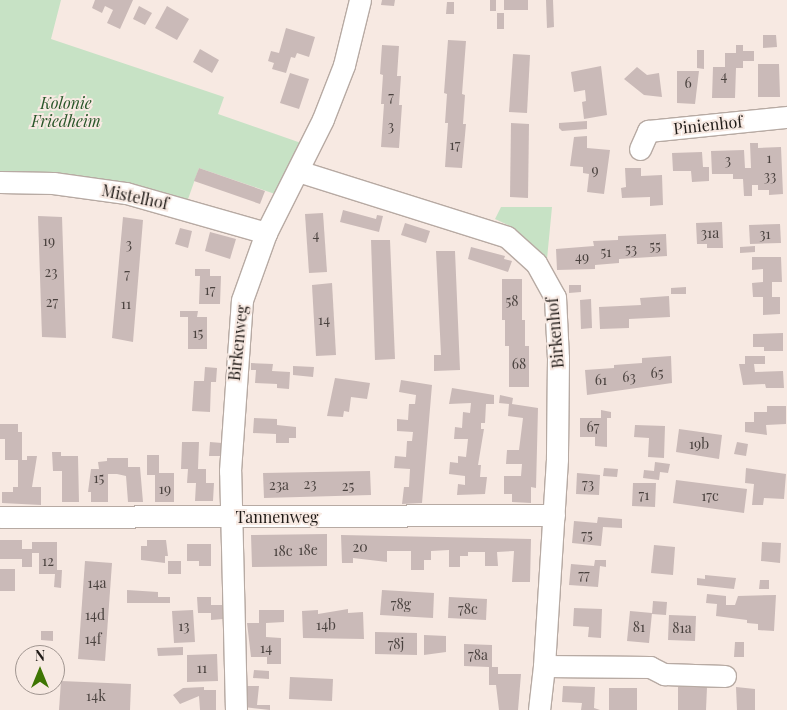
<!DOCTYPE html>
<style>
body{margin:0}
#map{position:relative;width:787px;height:710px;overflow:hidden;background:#f7e9e2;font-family:"Playfair Display",serif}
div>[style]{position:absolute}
.green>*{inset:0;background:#c7e2c5}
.building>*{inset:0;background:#cabab8}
.roads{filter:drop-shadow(1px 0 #b7aaa3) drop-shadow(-1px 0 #b7aaa3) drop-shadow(0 1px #b7aaa3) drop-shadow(0 -1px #b7aaa3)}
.minor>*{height:21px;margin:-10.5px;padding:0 10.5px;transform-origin:10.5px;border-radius:10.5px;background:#fff}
span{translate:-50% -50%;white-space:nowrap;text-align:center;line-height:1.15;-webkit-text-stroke:4px #f7e9e2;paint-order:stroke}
.number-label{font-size:14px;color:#4a423f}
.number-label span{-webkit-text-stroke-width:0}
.park-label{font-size:16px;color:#285528;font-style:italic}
.street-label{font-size:16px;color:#1f1a17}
.north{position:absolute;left:15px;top:645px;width:50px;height:50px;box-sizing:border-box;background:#f7e9e2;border:1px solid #a19691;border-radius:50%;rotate:0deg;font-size:14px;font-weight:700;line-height:20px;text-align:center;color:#1f1a17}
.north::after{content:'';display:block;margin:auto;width:18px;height:22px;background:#3e7503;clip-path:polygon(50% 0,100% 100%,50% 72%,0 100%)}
</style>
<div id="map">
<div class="green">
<div style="clip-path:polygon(0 0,61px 0,51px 39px,224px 97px,218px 114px,301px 143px,275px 194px,199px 168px,187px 202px,0 174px)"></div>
<div style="clip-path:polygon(501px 207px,552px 207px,547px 259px,512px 227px,495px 219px)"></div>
</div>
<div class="building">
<div style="clip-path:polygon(95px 0,133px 0,120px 29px,107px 23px,113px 10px,105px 6px,102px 13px,92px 8px)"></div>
<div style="clip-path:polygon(382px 0,395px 0,394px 6px,381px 5px)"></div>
<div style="clip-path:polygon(490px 0,496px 0,496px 11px,490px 11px)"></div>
<div style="clip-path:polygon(504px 0,528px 0,528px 10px,504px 10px)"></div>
<div style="clip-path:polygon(546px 0,553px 0,554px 27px,547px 28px)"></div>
<div style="clip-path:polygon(447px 2px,454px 2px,454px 14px,446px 14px)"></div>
<div style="clip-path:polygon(139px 6px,152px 13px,145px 25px,133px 19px)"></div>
<div style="clip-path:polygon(167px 6px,189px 19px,177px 40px,155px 28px)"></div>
<div style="clip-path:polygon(497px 13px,504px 13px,504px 29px,497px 29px)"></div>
<div style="clip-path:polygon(286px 28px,315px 37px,309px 57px,297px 53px,295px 58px,291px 57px,286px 73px,272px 69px,274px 63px,268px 61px,271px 51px,279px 53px)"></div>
<div style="clip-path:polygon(763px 35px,776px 35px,777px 47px,763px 48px)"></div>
<div style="clip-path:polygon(448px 40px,466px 41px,462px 94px,465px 95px,463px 124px,466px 124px,462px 168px,445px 167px,448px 123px,445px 123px,447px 94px,444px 93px)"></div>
<div style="clip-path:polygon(382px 45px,399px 46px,397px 76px,401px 76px,399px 105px,402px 105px,399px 148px,381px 147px,384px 104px,381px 104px,383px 75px,380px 74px)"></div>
<div style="clip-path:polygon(736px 45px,743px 45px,743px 51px,754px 51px,754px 61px,743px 61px,743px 68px,736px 68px,735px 98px,712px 98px,713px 67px,725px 67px,725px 53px,736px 53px)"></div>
<div style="clip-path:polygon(200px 49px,219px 60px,212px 73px,193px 62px)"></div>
<div style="clip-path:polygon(697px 50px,704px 50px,704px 69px,697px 68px)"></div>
<div style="clip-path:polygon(513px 54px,530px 55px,527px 113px,509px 112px)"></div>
<div style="clip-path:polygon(758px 64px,779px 64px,780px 97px,758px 97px)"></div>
<div style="clip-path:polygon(601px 66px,607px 115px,584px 119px,582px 102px,586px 101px,585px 90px,574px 92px,571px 72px)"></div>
<div style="clip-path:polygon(637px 67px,647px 75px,659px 73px,662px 97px,644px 95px,624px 79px)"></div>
<div style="clip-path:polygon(677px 71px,699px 71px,695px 104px,677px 103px)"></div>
<div style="clip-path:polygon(290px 73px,309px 79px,299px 109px,280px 103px)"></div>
<div style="clip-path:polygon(587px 121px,587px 129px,562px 131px,559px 128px,559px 123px)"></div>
<div style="clip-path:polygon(511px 123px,529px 124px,528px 198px,510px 197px)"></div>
<div style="clip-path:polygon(587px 136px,587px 148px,610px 150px,604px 194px,587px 192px,589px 174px,583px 173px,583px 167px,570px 166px,574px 137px)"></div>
<div style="clip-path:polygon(750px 143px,758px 143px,758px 148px,781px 147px,783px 194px,769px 195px,769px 190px,758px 190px,758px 185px,752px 185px,752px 196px,744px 196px,743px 179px,733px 179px,733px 174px,712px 174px,711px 151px,744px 150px,745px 168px,751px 168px)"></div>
<div style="clip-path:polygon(702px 152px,703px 167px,709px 167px,709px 181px,692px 182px,691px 171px,673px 171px,672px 153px)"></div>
<div style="clip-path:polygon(199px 168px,265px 191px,260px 204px,194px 181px)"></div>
<div style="clip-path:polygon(625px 168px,641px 168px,641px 176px,662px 175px,663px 205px,650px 206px,650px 197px,622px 198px,621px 188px,626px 187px)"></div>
<div style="clip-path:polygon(343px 210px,376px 219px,377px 215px,383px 216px,379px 232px,340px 222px)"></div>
<div style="clip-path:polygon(323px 213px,327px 272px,309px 273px,305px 214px)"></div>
<div style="clip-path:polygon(38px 216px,62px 217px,66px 338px,42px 337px)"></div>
<div style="clip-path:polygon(123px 217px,143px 220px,133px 342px,112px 338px)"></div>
<div style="clip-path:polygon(722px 222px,723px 248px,707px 248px,707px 244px,697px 244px,696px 223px)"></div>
<div style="clip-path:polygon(405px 223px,430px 231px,426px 243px,401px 235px)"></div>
<div style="clip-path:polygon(780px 224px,781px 243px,750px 244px,749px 225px)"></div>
<div style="clip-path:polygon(180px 228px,192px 231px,188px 248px,175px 244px)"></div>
<div style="clip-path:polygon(210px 232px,236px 239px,230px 259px,205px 251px)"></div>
<div style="clip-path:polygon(666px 234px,667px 256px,619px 259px,619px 263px,595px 265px,595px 269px,557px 270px,556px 249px,594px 246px,593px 241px,618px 240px,618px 236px)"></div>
<div style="clip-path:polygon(371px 240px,390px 240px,395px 359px,375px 360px)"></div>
<div style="clip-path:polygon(755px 246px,755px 252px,740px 253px,740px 247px)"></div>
<div style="clip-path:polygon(471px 247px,505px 256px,504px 259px,512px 261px,508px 272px,468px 259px)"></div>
<div style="clip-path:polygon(436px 251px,455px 251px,460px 370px,434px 371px,434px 355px,441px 355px)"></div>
<div style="clip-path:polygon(752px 257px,781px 257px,782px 282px,772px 282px,772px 297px,780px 297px,780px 314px,763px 315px,763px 297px,753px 297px,752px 283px,763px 282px,763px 269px,752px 270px)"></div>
<div style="clip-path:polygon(195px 269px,210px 269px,210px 276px,221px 276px,220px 304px,199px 304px,200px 276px,195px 276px)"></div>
<div style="clip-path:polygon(502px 279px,522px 279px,522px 320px,525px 320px,525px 346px,529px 346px,529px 387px,509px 387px,509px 346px,505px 346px,505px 320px,502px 320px)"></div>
<div style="clip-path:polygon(332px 283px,336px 355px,316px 356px,312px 285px)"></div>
<div style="clip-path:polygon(569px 285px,581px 285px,581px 292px,569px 293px)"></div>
<div style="clip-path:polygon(686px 287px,686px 294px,671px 294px,671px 288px)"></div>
<div style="clip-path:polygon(669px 296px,670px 317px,629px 319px,629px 328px,600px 329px,599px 307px,641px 305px,640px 298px)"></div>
<div style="clip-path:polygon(591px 299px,592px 328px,581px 329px,580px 300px)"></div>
<div style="clip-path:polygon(180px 311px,198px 311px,197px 317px,207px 317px,207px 349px,188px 349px,188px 317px,180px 317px)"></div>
<div style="clip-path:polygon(783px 333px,783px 351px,764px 351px,764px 347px,753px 347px,753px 334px)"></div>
<div style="clip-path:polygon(671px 356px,672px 383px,587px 395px,585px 370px,614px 368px,614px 365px,642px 363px,642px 358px)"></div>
<div style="clip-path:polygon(745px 356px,765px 356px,765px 364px,754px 364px,755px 372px,783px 371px,784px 388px,766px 388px,765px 384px,743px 385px,739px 364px,745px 364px)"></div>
<div style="clip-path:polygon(251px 363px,273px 364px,272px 371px,290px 372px,289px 389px,277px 388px,277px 384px,255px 383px,256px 370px,251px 370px)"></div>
<div style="clip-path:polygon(293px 366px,314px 367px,313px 377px,293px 375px)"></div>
<div style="clip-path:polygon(205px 367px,217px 368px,216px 382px,211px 382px,210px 412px,192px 411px,194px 381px,204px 381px)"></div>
<div style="clip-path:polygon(335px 378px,370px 383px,367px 399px,351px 397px,349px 412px,344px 411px,343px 417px,327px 416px)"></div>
<div style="clip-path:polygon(401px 380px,432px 385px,422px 503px,402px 504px,404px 487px,409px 487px,410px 469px,394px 468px,395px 456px,406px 457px,407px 441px,412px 441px,413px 432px,397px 431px,397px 419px,408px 420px,409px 404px,415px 404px,416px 395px,399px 392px)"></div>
<div style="clip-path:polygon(452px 388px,494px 395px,494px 404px,486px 404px,485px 423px,481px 423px,481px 429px,484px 429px,478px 465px,481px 465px,480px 477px,487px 477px,485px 494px,457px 495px,458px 484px,465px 485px,465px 476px,449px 474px,450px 462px,458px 463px,458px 456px,466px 457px,468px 439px,454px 439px,455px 427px,462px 428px,463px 412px,470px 413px,471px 403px,449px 404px)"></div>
<div style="clip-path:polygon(500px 395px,513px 398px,512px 404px,538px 408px,536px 488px,531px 487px,531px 503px,512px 502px,512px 494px,504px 494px,504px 476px,521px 476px,522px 464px,506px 464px,507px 450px,519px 450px,523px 418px,508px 416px,509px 404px,499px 403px)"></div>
<div style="clip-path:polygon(767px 406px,786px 406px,786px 424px,766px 425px,767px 435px,745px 432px,745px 422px,754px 422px,754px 412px,767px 412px)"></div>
<div style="clip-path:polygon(601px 410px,611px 412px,611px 418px,607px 418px,607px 447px,595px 446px,595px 437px,580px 437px,580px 418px,601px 418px)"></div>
<div style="clip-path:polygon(254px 418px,277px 419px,277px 425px,296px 427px,296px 438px,289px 438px,289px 443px,276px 443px,276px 434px,253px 433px)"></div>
<div style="clip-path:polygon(0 424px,18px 424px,18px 432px,22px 432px,22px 460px,27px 460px,27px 456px,37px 456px,32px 487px,41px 487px,41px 505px,2px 503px,2px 492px,13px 492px,13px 487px,18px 487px,18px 460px,5px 460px,5px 439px,0 439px)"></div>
<div style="clip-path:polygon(635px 425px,665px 426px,664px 458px,648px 457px,649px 438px,634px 437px)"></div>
<div style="clip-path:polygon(679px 429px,722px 435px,719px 459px,676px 452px)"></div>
<div style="clip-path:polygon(182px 442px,199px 442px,198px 469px,206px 469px,206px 483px,214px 483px,213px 501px,195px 501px,196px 483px,187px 483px,188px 469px,181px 469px)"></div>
<div style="clip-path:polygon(210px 442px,222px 443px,221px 456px,209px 456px)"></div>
<div style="clip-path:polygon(737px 442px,748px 444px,746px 456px,734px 454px)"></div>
<div style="clip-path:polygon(52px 452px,61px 452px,61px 456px,78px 456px,79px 502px,62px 502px,62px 471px,53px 471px)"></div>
<div style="clip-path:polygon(147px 455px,159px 455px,159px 473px,174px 473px,174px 502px,155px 502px,155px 475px,147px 475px)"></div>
<div style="clip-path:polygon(107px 458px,128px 458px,128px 467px,140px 467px,143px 502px,128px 502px,126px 476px,117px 474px,108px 474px,108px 502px,91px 502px,91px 492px,88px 492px,91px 469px,99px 469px,98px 462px,107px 461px)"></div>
<div style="clip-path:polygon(655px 462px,670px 464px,668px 473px,660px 472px,659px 480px,643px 478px,644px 470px,654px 471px)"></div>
<div style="clip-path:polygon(604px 468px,618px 469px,617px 477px,603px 476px)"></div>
<div style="clip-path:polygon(746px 468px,786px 474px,784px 499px,764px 498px,763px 505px,752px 505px,754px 484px,745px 483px)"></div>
<div style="clip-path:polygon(370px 471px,371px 495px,264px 498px,263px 473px)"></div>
<div style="clip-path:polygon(577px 473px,600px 475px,599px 495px,576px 494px)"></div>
<div style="clip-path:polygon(676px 480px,747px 489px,744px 513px,673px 503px)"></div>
<div style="clip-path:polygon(633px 483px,656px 483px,655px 507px,632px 506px)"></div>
<div style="clip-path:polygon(598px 517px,622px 519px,622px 528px,603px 527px,601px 546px,572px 543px,574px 521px,597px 523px)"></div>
<div style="clip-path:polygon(327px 534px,327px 566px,252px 567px,251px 535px)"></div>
<div style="clip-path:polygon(341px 535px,531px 539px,530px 582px,512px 582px,514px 551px,497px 552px,498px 566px,485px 566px,485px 552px,468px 552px,468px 556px,460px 556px,460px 567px,449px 567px,449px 550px,431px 551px,431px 560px,424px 560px,424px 570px,411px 570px,411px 551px,387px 551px,387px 562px,353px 558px,353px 563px,342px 563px)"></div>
<div style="clip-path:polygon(0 540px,22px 540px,22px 549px,32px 549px,32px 542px,57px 542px,57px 570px,62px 570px,61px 588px,54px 587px,55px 574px,39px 574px,39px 553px,32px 553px,32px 567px,22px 567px,22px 559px,0 559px)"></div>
<div style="clip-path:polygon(147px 540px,166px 540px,168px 556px,165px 556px,165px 563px,141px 560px,141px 546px,147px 546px)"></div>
<div style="clip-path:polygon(762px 542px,781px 543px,780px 563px,761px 561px)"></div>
<div style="clip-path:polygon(187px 544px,211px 544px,211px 566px,199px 566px,199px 561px,187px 561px)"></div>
<div style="clip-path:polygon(654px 545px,675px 547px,673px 575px,651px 573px)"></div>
<div style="clip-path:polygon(595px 560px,606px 560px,606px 567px,600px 566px,598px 587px,569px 585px,571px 564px,594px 566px)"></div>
<div style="clip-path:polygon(85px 561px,112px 563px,105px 661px,78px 659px)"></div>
<div style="clip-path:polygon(168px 561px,181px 561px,181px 574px,168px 574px)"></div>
<div style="clip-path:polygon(0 569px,15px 569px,15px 591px,0 591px)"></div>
<div style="clip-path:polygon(705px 575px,736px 578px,734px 589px,697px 585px,697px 578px,705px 579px)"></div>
<div style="clip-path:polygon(760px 580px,769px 580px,769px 589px,759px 589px)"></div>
<div style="clip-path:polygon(127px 590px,158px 592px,158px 597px,170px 597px,170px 603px,127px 603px)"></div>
<div style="clip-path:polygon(382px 590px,434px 593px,433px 618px,380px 615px)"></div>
<div style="clip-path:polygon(707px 594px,726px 596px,726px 605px,735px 605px,738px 596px,776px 595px,774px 631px,758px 630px,758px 624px,747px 623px,747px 620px,716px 616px,717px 604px,706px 603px)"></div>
<div style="clip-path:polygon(197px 597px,211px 597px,211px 605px,222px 605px,223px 619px,211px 620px,211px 613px,198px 613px)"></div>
<div style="clip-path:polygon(449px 597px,487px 599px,486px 620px,448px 618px)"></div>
<div style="clip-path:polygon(653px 601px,667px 602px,666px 615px,652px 614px)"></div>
<div style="clip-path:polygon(574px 608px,602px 609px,601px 638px,588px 637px,589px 627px,573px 626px)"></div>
<div style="clip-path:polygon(348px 609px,348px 613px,363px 612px,364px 639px,303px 638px,302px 611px,318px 610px,318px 614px)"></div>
<div style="clip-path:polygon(193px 610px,195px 642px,174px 643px,172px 611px)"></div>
<div style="clip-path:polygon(259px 610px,284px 610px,284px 622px,266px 623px,266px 637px,281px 638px,281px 664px,267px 664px,267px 657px,251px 657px,247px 623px,259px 623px)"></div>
<div style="clip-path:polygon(630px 611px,652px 613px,649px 643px,627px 641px)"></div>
<div style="clip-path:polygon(669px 615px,696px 616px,695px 641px,668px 640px)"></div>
<div style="clip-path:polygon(41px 631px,53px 631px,53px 641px,41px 640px)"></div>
<div style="clip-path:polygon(375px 632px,417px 633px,417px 655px,375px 654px)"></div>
<div style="clip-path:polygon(424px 635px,446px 636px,446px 652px,424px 655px)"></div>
<div style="clip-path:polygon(735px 642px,744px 642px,744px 657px,734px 657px)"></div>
<div style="clip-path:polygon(464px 644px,492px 645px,492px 667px,498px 667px,498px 674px,521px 674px,518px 710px,499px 710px,496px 685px,489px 685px,489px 667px,464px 666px)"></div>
<div style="clip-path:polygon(183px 647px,183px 655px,158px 656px,157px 648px)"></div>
<div style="clip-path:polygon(217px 654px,218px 681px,187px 682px,187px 655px)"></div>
<div style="clip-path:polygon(254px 670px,269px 671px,269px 679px,253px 678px)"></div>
<div style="clip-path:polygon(290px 677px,333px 679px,332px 701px,289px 699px)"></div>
<div style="clip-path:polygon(61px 681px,131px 684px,130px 710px,59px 710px)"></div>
<div style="clip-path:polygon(245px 686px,259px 686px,257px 705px,270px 705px,270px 710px,244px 707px)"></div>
<div style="clip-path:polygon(563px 686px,595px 687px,594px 708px,600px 710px,581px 710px,582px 703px,562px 702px)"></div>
<div style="clip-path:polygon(204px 687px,204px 690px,216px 690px,216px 710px,200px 710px,199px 696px,180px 704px,173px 695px,183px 688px)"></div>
<div style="clip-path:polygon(678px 687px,707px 687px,706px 710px,678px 710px)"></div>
<div style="clip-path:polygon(736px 687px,755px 689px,755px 710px,737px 710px)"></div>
<div style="clip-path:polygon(609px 688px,637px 688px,637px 710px,609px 710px)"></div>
</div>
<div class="roads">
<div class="minor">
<div style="left:640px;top:149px;width:20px;rotate:-66deg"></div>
<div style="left:648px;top:131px;width:140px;rotate:-5.8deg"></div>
<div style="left:298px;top:171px;width:219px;rotate:17.5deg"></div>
<div style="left:507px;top:237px;width:39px;rotate:42deg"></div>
<div style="left:536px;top:263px;width:39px;rotate:61deg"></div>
<div style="left:555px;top:297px;width:61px;rotate:87.2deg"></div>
<div style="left:558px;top:358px;width:101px;rotate:90.6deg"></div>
<div style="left:557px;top:459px;width:207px;rotate:93.6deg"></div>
<div style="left:544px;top:666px;width:44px;rotate:96.5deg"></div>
<div style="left:0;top:182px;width:53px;rotate:1.1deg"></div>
<div style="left:53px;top:183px;width:74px;rotate:7.8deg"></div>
<div style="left:126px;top:193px;width:146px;rotate:15.9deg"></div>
<div style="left:0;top:517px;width:554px;rotate:-0.21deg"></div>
<div style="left:544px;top:666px;width:106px;rotate:0.5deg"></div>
<div style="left:650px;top:667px;width:16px;rotate:27deg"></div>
<div style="left:664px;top:674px;width:61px;rotate:1.9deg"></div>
<div style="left:236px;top:710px;width:239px;rotate:-91.4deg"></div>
<div style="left:230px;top:471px;width:171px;rotate:-86deg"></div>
<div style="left:242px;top:300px;width:71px;rotate:-70.3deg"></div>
<div style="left:266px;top:233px;width:127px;rotate:-63.4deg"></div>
<div style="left:323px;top:119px;width:58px;rotate:-68.7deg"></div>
<div style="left:344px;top:65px;width:67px;rotate:-76.2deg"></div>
</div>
</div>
<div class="number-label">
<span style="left:724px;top:76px">4</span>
<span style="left:688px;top:83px">6</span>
<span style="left:391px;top:97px">7</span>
<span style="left:391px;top:126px">3</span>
<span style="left:455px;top:145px">17</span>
<span style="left:769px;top:158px">1</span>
<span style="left:728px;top:160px">3</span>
<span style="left:595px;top:170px">9</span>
<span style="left:770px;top:176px">33</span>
<span style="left:710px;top:233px">31a</span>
<span style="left:765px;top:234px">31</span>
<span style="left:316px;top:235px">4</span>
<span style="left:49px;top:241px">19</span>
<span style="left:129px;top:244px">3</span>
<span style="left:655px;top:246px">55</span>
<span style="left:631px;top:249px">53</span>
<span style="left:606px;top:252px">51</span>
<span style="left:582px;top:257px">49</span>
<span style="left:51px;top:272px">23</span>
<span style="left:127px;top:274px">7</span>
<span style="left:210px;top:290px">17</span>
<span style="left:512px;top:301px">58</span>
<span style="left:52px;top:302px">27</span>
<span style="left:126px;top:304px">11</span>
<span style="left:324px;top:320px">14</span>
<span style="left:198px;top:333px">15</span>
<span style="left:519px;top:364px">68</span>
<span style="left:657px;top:373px">65</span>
<span style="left:629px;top:377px">63</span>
<span style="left:601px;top:380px">61</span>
<span style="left:593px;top:427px">67</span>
<span style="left:699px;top:444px">19b</span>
<span style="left:99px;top:478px">15</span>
<span style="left:310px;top:484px">23</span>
<span style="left:588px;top:484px">73</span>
<span style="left:279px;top:485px">23a</span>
<span style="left:348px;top:486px">25</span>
<span style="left:165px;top:489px">19</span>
<span style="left:644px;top:495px">71</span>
<span style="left:710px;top:496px">17c</span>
<span style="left:587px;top:535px">75</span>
<span style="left:360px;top:547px">20</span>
<span style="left:308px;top:550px">18e</span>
<span style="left:283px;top:551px">18c</span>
<span style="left:48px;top:561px">12</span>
<span style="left:584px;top:575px">77</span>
<span style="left:97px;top:583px">14a</span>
<span style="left:401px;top:604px">78g</span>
<span style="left:468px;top:609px">78c</span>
<span style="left:95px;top:615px">14d</span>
<span style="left:326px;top:625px">14b</span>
<span style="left:184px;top:626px">13</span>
<span style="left:639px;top:627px">81</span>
<span style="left:682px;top:628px">81a</span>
<span style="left:93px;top:639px">14f</span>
<span style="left:396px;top:644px">78j</span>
<span style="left:266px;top:648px">14</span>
<span style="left:478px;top:655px">78a</span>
<span style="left:202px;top:668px">11</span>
<span style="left:96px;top:696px">14k</span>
</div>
<div class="park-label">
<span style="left:66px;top:112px">Kolonie<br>Friedheim</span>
</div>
<div class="street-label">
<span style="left:708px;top:125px;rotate:-6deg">Pinienhof</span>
<span style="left:135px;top:197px;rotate:12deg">Mistelhof</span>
<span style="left:555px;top:333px;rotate:-95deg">Birkenhof</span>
<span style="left:238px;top:343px;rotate:-84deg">Birkenweg</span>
<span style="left:277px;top:517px">Tannenweg</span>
</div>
<div class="north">N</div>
</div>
